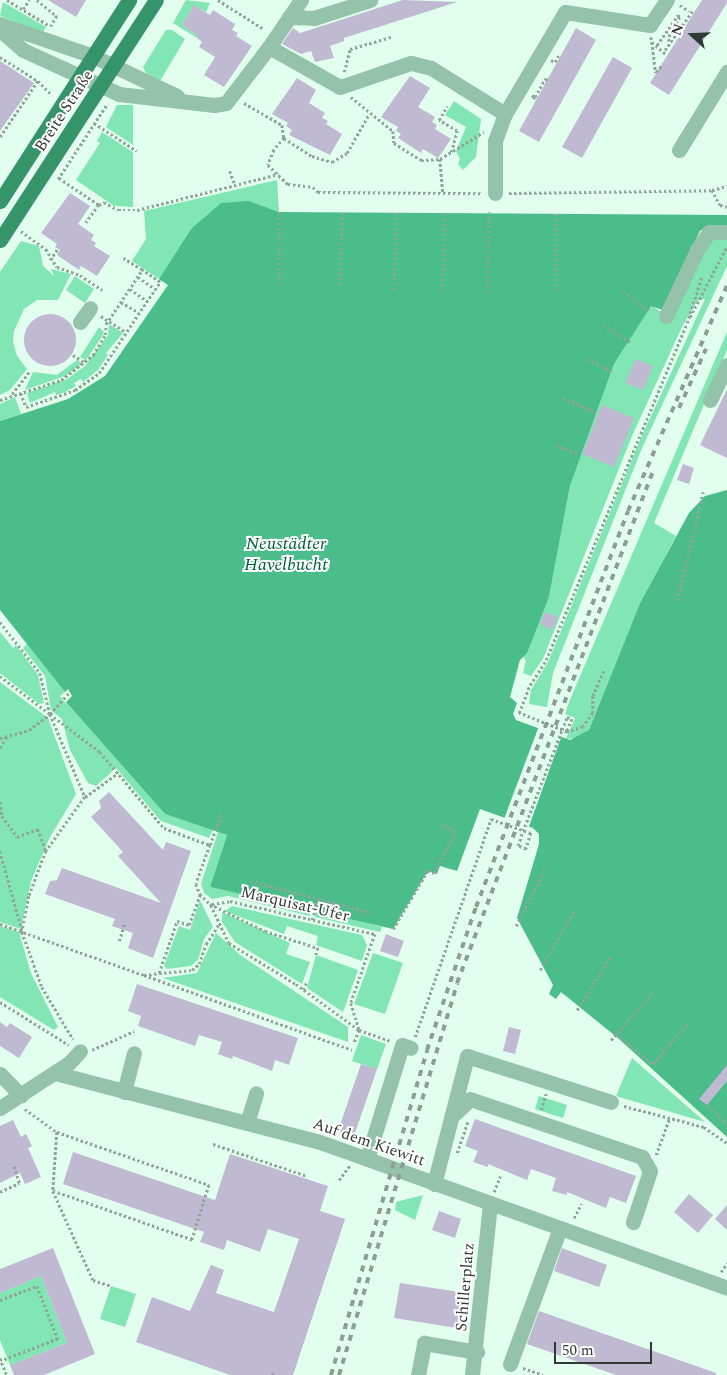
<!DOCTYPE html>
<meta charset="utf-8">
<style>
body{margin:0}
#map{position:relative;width:727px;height:1375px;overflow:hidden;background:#e2feee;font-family:Spectral,serif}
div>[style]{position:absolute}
.green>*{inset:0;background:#81e5b4}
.water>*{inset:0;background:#4abd8a}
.pier>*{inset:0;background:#e2feee}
.building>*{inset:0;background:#bfb9d2}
.round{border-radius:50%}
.path>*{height:2.5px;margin-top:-1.25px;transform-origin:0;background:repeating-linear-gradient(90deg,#90a599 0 2.5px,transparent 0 5px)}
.minor>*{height:15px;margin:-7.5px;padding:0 7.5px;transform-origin:7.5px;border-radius:7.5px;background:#95c2aa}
.major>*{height:15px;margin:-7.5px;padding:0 7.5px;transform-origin:7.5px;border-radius:7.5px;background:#36946b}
.rail>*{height:4px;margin-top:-2px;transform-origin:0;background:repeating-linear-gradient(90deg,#8b9f94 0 6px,transparent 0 12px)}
.path-bridge>*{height:2.5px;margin-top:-1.25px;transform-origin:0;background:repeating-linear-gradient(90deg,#90a599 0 2.5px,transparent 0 5px)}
span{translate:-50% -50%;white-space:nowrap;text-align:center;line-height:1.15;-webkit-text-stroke:4px #fff;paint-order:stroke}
.street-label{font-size:16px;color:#2f3a34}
.water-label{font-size:18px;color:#00603e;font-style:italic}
.north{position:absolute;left:667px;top:10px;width:50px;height:50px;-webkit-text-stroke:4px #fff;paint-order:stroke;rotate:290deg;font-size:14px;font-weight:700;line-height:20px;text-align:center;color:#2f3a34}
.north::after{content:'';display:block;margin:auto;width:18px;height:22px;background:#2f3a34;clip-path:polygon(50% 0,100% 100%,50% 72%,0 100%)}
.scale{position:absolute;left:554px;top:1342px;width:98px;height:22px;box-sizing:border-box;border:2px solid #2f3a34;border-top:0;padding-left:6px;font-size:15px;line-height:18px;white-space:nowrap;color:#2f3a34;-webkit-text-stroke:4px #fff;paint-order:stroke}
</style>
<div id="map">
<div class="green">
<div style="clip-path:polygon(186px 0,210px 3px,206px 12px,194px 5px,182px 25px,198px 36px,197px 38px,173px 23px)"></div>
<div style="clip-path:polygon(3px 2px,46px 27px,43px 32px,0 16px)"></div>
<div style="clip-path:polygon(166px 30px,172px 30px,185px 39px,160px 81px,146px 73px,143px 67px)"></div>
<div style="clip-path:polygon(454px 101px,481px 119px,476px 157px,463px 170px,458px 164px,460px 159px,456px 151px,466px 127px,445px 115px)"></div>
<div style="clip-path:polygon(117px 105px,133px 105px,133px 145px,106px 127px)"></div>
<div style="clip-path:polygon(102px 132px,133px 152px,133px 207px,114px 206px,76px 180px,100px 143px,97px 141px)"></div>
<div style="clip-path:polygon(277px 180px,279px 212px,249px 201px,191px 229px,159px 279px,132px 261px,146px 239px,144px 211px)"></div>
<div style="clip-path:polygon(712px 236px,727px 236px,727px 266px,642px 448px,553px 673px,547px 707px,529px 704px,531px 690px,548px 662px,640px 440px,705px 299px,697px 301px,682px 327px,632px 436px,543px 659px,531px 676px,523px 673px,526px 661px,523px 656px,549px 597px,570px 486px,614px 364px,651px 305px,669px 317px)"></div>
<div style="clip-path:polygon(21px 241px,39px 246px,43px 266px,54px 276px,51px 269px,71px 274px,58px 300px,37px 300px,24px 309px,14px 331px,13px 342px,17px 356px,27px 369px,10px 390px,0 395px,0 272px)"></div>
<div style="clip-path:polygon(75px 276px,94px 289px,85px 303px,66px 290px)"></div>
<div style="clip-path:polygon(109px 324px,123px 333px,106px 353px,108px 355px,98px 370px,83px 382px,81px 379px,74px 383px,76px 386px,65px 392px,56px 395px,55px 392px,30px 403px,27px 393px,67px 379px,85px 366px,108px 335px)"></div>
<div style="clip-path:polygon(99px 327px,104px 332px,101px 338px,86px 360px,80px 357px)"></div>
<div style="clip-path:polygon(727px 332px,727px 350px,654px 523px,676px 536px,640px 603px,589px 730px,576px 738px,566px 739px,575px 718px,565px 714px,569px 702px)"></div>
<div style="clip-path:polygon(77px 360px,82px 364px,65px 376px,25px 390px,33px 372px,57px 375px)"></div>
<div style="clip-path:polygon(15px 397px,21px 414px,0 421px,0 404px)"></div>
<div style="clip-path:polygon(0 632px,13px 648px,16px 645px,38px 675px,44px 703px,39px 704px,0 673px)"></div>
<div style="clip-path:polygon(27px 644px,65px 692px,60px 696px,67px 705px,66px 702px,165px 814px,213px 830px,209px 838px,161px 821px,116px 768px,96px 786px,88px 783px,70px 750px,62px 719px,51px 710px,45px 676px,23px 648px)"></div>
<div style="clip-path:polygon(0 682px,48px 718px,76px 794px,50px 837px,31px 881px,21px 929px,0 922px)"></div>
<div style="clip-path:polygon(218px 832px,227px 835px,210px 887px,312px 909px,310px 916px,228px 896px,212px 899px,204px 893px,201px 884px)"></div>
<div style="clip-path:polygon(200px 900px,213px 927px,204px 939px,198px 960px,191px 966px,167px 969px,164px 966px,179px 926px,190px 930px)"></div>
<div style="clip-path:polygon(232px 906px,362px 935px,367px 945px,362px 961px,316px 945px,318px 936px,287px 926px,284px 934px,225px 911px)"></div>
<div style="clip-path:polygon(317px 910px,382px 927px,380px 932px,315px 917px)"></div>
<div style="clip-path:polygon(222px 912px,290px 943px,286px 954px,310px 962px,302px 984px,235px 942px,222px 922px)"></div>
<div style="clip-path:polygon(0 926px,19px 932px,31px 973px,58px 1027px,54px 1030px,0 997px)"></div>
<div style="clip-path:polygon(216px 933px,240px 955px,348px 1027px,348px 1042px,163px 978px,197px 973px)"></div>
<div style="clip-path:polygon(373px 953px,403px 963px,385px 1014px,354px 1004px)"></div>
<div style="clip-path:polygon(316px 955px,358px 970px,343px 1012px,307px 988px)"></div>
<div style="clip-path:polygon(361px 1035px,386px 1044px,377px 1069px,352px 1061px)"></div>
<div style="clip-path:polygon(632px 1058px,705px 1122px,616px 1096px)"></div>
<div style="clip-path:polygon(539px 1096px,567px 1105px,563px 1118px,535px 1109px)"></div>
<div style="clip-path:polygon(423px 1195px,415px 1220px,395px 1210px,396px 1202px)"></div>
<div style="clip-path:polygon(41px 1276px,67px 1343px,10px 1365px,0 1340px,0 1293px)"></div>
<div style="clip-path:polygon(111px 1286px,136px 1294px,125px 1327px,100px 1319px)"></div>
</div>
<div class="water">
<div style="clip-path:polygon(249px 201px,279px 212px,727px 215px,727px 226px,709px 225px,700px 231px,663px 310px,651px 306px,614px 364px,570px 486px,549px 597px,527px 653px,520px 660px,510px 697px,517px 703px,513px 714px,516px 720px,570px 740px,589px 730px,640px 603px,689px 513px,705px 496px,727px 490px,727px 1137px,619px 1039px,561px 992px,556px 999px,549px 994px,553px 985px,517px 918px,539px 844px,539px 834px,533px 828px,480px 809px,457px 871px,440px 866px,437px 874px,428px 871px,393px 929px,210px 887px,227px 835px,165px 814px,66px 702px,72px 696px,68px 689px,65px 692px,0 610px,0 421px,68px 399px,105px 376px,168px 285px,159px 279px,191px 229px,221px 203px)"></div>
</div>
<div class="pier">
<div style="clip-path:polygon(539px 726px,562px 735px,528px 829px,504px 819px)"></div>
</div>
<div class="building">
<div style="clip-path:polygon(48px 0,86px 0,76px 17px)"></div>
<div style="clip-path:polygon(403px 0,457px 2px,344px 38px,344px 41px,330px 46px,334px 58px,315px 62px,311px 51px,301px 54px,282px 44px,293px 28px,300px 33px)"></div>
<div style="clip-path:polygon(702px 0,727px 0,727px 3px,669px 95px,650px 83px)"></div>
<div style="clip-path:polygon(194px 5px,210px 15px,213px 10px,235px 24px,232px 30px,238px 33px,236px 36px,252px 46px,224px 87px,204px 75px,215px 57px,199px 47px,202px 42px,197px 38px,198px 36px,182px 25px)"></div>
<div style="clip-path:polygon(576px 28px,596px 40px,539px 142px,519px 131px)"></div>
<div style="clip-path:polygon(613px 57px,632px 68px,582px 158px,562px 147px)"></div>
<div style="clip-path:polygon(0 61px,34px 83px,0 131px)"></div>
<div style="clip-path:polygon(410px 76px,430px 88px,418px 107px,435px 117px,432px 122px,437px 125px,435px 129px,451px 139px,438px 158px,423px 149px,421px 153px,398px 138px,401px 134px,396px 131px,398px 127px,381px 117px)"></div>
<div style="clip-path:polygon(297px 78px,316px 90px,309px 103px,325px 113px,322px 118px,328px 121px,326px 124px,342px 134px,330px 155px,289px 135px,292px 130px,286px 126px,288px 123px,272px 114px)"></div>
<div style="clip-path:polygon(70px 193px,90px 206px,78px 224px,94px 235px,91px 240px,96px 243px,94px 246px,110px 256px,97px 276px,81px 266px,79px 270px,57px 255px,60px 250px,55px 247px,57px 244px,41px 233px)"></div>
<div class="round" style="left:24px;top:314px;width:52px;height:52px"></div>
<div style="clip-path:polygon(636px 359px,653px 366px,643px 390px,625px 383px)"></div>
<div style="clip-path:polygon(727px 389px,727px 458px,700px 445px)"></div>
<div style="clip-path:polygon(602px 405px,634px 418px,614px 467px,582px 454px)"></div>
<div style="clip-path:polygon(683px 464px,694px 468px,689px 484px,677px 480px)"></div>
<div style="clip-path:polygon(545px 612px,558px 617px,552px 630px,540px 624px)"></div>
<div style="clip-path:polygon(109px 792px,163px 850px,166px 842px,191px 851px,153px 958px,128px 948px,133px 933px,112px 926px,115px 919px,45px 894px,50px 881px,57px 880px,62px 868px,161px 903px,118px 856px,123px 852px,91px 817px,101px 808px,99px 801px)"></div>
<div style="clip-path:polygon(386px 934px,404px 941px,398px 957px,380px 951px)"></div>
<div style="clip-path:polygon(137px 984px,298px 1038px,289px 1065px,275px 1060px,272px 1071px,233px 1056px,232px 1059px,218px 1054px,222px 1042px,199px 1035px,195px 1046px,138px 1026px,141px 1016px,128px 1011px)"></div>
<div style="clip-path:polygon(0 1022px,7px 1027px,10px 1023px,32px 1037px,19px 1058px,0 1046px)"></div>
<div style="clip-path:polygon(509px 1027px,521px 1030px,515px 1054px,503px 1051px)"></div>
<div style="clip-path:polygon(361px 1064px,377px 1069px,354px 1136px,338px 1131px)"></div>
<div style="clip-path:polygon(727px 1065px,727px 1081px,707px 1105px,699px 1099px)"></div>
<div style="clip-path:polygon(475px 1119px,636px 1176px,626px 1203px,610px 1197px,606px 1208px,567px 1192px,567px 1195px,552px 1191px,556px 1178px,531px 1169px,527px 1180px,488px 1164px,488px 1167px,473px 1162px,478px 1151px,465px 1146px)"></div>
<div style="clip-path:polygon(13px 1120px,21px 1137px,26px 1134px,32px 1146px,28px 1148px,41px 1177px,25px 1184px,20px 1173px,0 1183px,0 1126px)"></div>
<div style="clip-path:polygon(73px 1152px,215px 1200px,230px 1154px,328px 1186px,320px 1211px,345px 1219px,293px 1375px,230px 1375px,136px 1342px,152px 1297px,190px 1311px,211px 1265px,224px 1270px,216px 1293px,274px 1312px,299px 1239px,268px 1229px,260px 1252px,227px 1240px,224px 1250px,200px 1242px,204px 1232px,63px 1184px)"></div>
<div style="clip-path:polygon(689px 1194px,713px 1215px,698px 1233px,674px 1212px)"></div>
<div style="clip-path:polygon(727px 1205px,727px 1230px,715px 1219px)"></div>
<div style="clip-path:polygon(439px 1211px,461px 1219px,455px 1238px,432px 1230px)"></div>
<div style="clip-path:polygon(53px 1248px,95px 1354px,44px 1375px,14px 1375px,10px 1365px,67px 1343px,41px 1276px,0 1293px,0 1269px)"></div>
<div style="clip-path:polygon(562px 1248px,607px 1265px,599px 1287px,554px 1271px)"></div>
<div style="clip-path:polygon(400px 1283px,460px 1292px,457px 1328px,394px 1318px)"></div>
<div style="clip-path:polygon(539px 1311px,716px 1373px,716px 1375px,616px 1375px,527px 1344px)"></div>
</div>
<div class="path">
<div style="left:7px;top:0;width:50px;rotate:31.2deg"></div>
<div style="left:37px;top:0;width:26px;rotate:39deg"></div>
<div style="left:57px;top:16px;width:12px;rotate:121deg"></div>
<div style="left:218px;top:0;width:54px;rotate:32.2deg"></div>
<div style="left:680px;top:5px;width:11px;rotate:34deg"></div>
<div style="left:23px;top:9px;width:11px;rotate:-56deg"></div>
<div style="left:651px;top:37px;width:5px;rotate:79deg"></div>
<div style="left:652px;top:42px;width:18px;rotate:41deg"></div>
<div style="left:652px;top:42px;width:31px;rotate:83deg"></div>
<div style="left:657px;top:45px;width:37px;rotate:-55deg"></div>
<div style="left:678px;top:15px;width:3px;rotate:45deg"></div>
<div style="left:680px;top:17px;width:25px;rotate:119deg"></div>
<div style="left:668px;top:39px;width:3px;rotate:45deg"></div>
<div style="left:665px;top:50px;width:49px;rotate:-55deg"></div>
<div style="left:0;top:57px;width:45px;rotate:32.3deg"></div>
<div style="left:38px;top:81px;width:69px;rotate:123.7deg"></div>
<div style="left:551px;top:60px;width:4px;rotate:27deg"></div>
<div style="left:555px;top:62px;width:7px;rotate:-63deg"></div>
<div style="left:344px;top:72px;width:24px;rotate:-75deg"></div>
<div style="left:350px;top:49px;width:43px;rotate:-16.3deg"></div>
<div style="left:656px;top:72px;width:9px;rotate:-49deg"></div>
<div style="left:38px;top:81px;width:20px;rotate:45deg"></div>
<div style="left:532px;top:95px;width:4px;rotate:34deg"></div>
<div style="left:535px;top:97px;width:4px;rotate:117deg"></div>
<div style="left:351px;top:97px;width:54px;rotate:39deg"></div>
<div style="left:393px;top:131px;width:12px;rotate:85deg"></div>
<div style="left:394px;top:143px;width:32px;rotate:32deg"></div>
<div style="left:421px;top:160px;width:19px;rotate:-3deg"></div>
<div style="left:440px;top:159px;width:13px;rotate:-32deg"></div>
<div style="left:451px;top:152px;width:22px;rotate:-74deg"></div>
<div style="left:457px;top:131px;width:21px;rotate:-149deg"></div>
<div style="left:439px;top:120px;width:16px;rotate:-60deg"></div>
<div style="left:535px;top:97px;width:21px;rotate:-61deg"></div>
<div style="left:545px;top:79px;width:3px;rotate:18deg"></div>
<div style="left:244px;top:103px;width:44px;rotate:30.1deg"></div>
<div style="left:282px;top:125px;width:13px;rotate:81deg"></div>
<div style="left:284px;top:138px;width:33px;rotate:33deg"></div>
<div style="left:312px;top:156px;width:21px;rotate:17deg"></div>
<div style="left:332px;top:162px;width:17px;rotate:-31deg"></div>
<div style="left:347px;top:153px;width:45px;rotate:-60.6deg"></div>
<div style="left:94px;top:123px;width:51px;rotate:33.1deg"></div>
<div style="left:284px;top:138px;width:16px;rotate:130deg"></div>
<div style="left:274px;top:150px;width:16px;rotate:112deg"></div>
<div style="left:268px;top:165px;width:28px;rotate:44deg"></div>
<div style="left:288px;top:184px;width:25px;rotate:7deg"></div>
<div style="left:313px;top:187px;width:7px;rotate:45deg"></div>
<div style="left:318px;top:192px;width:163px;rotate:0.4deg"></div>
<div style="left:453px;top:151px;width:36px;rotate:-32deg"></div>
<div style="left:440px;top:159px;width:34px;rotate:85deg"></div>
<div style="left:230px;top:171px;width:15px;rotate:70deg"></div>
<div style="left:59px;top:178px;width:48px;rotate:34deg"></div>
<div style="left:99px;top:205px;width:22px;rotate:126deg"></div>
<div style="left:58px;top:179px;width:90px;rotate:-56.8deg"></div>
<div style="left:712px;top:190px;width:17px;rotate:62deg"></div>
<div style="left:720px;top:205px;width:7px;rotate:16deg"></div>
<div style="left:509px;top:193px;width:203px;rotate:-0.8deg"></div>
<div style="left:712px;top:190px;width:16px;rotate:-15deg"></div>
<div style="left:99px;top:205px;width:6px;rotate:-31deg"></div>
<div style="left:104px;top:202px;width:16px;rotate:30deg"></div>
<div style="left:118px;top:210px;width:19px"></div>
<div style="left:137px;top:210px;width:146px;rotate:-14.3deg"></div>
<div style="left:21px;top:231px;width:31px;rotate:36deg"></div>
<div style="left:46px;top:249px;width:21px;rotate:59deg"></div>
<div style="left:57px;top:267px;width:24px;rotate:19deg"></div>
<div style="left:80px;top:275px;width:27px;rotate:34deg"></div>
<div style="left:50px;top:260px;width:14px;rotate:-56deg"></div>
<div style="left:138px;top:277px;width:21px;rotate:35deg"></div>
<div style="left:279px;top:285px;width:73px;rotate:-90deg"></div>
<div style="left:340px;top:285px;width:73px;rotate:-88.4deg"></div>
<div style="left:130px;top:289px;width:21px;rotate:35deg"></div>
<div style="left:394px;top:290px;width:78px;rotate:-88.5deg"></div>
<div style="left:442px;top:291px;width:79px;rotate:-87.8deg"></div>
<div style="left:555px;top:291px;width:78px;rotate:-89.3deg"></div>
<div style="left:623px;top:291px;width:35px;rotate:37deg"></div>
<div style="left:487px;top:293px;width:81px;rotate:-88.6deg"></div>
<div style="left:121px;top:302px;width:21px;rotate:31deg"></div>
<div style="left:101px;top:316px;width:30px;rotate:33deg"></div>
<div style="left:690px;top:317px;width:80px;rotate:-62.5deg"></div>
<div style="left:603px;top:324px;width:34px;rotate:34deg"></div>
<div style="left:73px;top:355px;width:15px;rotate:32deg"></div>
<div style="left:587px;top:359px;width:30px;rotate:26deg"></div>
<div style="left:21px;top:393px;width:15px;rotate:70deg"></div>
<div style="left:26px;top:407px;width:52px;rotate:-19.1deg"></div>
<div style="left:75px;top:390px;width:29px;rotate:-35deg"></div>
<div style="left:99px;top:373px;width:110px;rotate:-56.2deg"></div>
<div style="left:160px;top:282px;width:22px;rotate:-146deg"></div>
<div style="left:12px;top:394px;width:29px;rotate:-52deg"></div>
<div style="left:563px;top:398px;width:36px;rotate:23deg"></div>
<div style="left:0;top:400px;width:64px;rotate:-18.2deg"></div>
<div style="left:61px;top:380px;width:41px;rotate:-38deg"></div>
<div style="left:93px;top:355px;width:23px;rotate:-59deg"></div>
<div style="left:105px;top:335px;width:11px;rotate:-85deg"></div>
<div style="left:106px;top:324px;width:65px;rotate:-56.3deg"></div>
<div style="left:142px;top:270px;width:22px;rotate:-148deg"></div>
<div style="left:556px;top:445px;width:25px;rotate:21deg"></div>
<div style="left:677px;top:601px;width:112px;rotate:-76.6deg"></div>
<div style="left:0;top:622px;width:65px;rotate:51.9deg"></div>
<div style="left:40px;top:673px;width:42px;rotate:76.3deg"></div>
<div style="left:50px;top:714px;width:63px;rotate:37.2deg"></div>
<div style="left:100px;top:752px;width:99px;rotate:49.9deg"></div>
<div style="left:164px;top:828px;width:49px;rotate:20.3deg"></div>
<div style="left:210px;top:845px;width:41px;rotate:109.7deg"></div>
<div style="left:196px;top:884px;width:11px;rotate:68deg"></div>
<div style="left:200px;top:894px;width:14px;rotate:45deg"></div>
<div style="left:210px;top:904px;width:61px;rotate:26.1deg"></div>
<div style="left:265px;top:931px;width:56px;rotate:17.8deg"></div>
<div style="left:318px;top:948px;width:7px;rotate:106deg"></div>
<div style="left:604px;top:671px;width:27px;rotate:114deg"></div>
<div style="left:593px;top:696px;width:17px;rotate:90deg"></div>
<div style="left:593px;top:713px;width:17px;rotate:126deg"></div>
<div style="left:583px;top:727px;width:17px;rotate:163deg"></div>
<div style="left:567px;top:732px;width:52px;rotate:-158.4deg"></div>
<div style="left:519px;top:713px;width:30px;rotate:-69deg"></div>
<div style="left:530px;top:685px;width:30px;rotate:-57deg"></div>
<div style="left:546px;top:660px;width:365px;rotate:-67.3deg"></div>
<div style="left:687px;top:323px;width:50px;rotate:-72.6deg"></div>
<div style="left:0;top:676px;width:63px;rotate:37.2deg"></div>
<div style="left:50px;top:714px;width:90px;rotate:67.1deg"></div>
<div style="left:85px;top:797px;width:67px;rotate:125.8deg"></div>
<div style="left:46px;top:851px;width:48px;rotate:110.7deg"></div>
<div style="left:29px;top:896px;width:37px;rotate:101deg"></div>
<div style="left:22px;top:932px;width:59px;rotate:70deg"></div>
<div style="left:42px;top:987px;width:61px;rotate:59.2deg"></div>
<div style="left:562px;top:730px;width:14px;rotate:-69deg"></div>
<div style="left:567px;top:717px;width:5px;rotate:22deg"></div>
<div style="left:572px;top:719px;width:14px;rotate:111deg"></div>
<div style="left:0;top:738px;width:30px;rotate:-15deg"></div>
<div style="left:29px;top:730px;width:26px;rotate:-37deg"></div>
<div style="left:50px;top:714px;width:28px;rotate:-48deg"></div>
<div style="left:0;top:748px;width:13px;rotate:-61deg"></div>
<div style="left:85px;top:797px;width:41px;rotate:-36deg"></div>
<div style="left:0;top:802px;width:14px;rotate:82deg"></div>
<div style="left:2px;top:816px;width:26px;rotate:54deg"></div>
<div style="left:17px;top:837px;width:22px;rotate:-21deg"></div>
<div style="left:38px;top:829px;width:23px;rotate:70deg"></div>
<div style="left:210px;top:845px;width:35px;rotate:-70deg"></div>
<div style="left:0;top:851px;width:82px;rotate:74.4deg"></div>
<div style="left:255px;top:882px;width:121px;rotate:14.8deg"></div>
<div style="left:212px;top:904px;width:18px;rotate:-9deg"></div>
<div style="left:230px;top:901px;width:149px;rotate:12.8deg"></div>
<div style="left:375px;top:934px;width:73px;rotate:109.2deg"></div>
<div style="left:351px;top:1003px;width:28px;rotate:73deg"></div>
<div style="left:359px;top:1030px;width:15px;rotate:110deg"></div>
<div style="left:211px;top:905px;width:42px;rotate:64.7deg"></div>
<div style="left:229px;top:943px;width:79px;rotate:31.5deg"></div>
<div style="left:296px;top:984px;width:78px;rotate:36.1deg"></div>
<div style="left:359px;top:1030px;width:34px;rotate:19deg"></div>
<div style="left:312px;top:920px;width:22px;rotate:-74deg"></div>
<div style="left:0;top:924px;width:153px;rotate:19.5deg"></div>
<div style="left:144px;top:975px;width:15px;rotate:-8deg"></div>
<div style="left:159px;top:973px;width:55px;rotate:-70.9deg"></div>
<div style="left:177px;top:921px;width:13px;rotate:18deg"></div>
<div style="left:189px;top:925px;width:33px;rotate:-70deg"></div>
<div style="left:516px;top:926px;width:66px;rotate:-63deg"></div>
<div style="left:393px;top:929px;width:69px;rotate:-59.3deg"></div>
<div style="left:428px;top:870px;width:7px;rotate:27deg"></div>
<div style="left:434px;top:873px;width:46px;rotate:-62.9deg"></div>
<div style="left:455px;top:832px;width:16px;rotate:-153deg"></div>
<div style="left:119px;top:941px;width:19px;rotate:-72deg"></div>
<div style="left:540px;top:970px;width:70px;rotate:-60.2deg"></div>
<div style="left:159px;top:973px;width:33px;rotate:-5deg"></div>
<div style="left:192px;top:970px;width:9px;rotate:-41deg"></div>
<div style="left:199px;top:964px;width:21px;rotate:-71deg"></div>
<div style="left:206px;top:944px;width:24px;rotate:-57deg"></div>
<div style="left:144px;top:975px;width:221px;rotate:19.8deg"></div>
<div style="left:303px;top:990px;width:8px;rotate:-67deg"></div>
<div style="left:0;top:1002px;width:81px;rotate:31.9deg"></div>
<div style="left:577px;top:1010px;width:63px;rotate:-57.3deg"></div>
<div style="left:616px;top:1033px;width:48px;rotate:40deg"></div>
<div style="left:653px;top:1064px;width:55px;rotate:-49.4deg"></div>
<div style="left:415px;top:1037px;width:231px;rotate:-70.8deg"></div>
<div style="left:491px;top:819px;width:42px;rotate:19.3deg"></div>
<div style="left:531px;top:833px;width:17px;rotate:107deg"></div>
<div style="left:526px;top:849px;width:9px;rotate:-159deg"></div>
<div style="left:518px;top:846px;width:10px;rotate:-73deg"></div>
<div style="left:611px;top:1040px;width:65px;rotate:-48.7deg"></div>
<div style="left:92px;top:1050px;width:46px;rotate:-24.3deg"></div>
<div style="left:624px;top:1106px;width:83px;rotate:14.7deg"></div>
<div style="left:704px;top:1127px;width:28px;rotate:35deg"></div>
<div style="left:708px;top:1106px;width:26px;rotate:43deg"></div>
<div style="left:25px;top:1109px;width:39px;rotate:36deg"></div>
<div style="left:57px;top:1132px;width:161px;rotate:19.2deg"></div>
<div style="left:209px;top:1185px;width:58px;rotate:107.2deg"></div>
<div style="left:192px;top:1240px;width:147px;rotate:-160.6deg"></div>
<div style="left:541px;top:1110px;width:17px;rotate:-73deg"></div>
<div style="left:57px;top:1132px;width:59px;rotate:93.9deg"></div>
<div style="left:53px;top:1191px;width:98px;rotate:65.8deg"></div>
<div style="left:93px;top:1280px;width:19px;rotate:18deg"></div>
<div style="left:213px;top:1144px;width:99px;rotate:18.8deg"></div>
<div style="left:457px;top:1153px;width:34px;rotate:-71deg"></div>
<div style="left:656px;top:1155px;width:38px;rotate:-70deg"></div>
<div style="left:339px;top:1180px;width:19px;rotate:-54deg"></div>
<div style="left:0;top:1192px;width:21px;rotate:-25deg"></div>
<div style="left:19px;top:1183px;width:17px;rotate:-107deg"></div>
<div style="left:494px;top:1192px;width:17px;rotate:-69deg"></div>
<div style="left:574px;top:1218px;width:16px;rotate:-63deg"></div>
<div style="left:721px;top:1272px;width:11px;rotate:-56deg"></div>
<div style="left:0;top:1300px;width:40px;rotate:-21deg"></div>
<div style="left:37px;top:1286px;width:57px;rotate:68.4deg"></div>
<div style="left:58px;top:1339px;width:61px;rotate:158.9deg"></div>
<div style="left:0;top:1358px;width:18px;rotate:68deg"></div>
<div style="left:523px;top:1368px;width:21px;rotate:19deg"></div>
<div style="left:272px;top:1375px;width:4px;rotate:-63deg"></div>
</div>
<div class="minor">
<div style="left:289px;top:17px;width:25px;rotate:2deg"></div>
<div style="left:314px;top:18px;width:59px;rotate:-17.8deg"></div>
<div style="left:0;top:24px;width:98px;rotate:19deg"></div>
<div style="left:93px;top:56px;width:93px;rotate:25.5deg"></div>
<div style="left:0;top:30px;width:30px;rotate:41deg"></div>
<div style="left:23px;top:50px;width:106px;rotate:24.6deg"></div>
<div style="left:119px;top:94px;width:96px;rotate:6.6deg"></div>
<div style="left:214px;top:105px;width:12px;rotate:-9deg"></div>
<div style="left:226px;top:103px;width:71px;rotate:-52.5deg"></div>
<div style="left:269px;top:47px;width:81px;rotate:29.4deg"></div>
<div style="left:340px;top:87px;width:75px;rotate:-18.7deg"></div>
<div style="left:411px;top:63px;width:21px;rotate:14deg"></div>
<div style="left:431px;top:68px;width:87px;rotate:31.9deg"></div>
<div style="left:269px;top:47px;width:57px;rotate:-55.8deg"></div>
<div style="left:679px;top:150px;width:92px;rotate:-58.4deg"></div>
<div style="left:495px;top:193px;width:52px;rotate:-90deg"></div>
<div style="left:495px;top:141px;width:29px;rotate:-70deg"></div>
<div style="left:505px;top:114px;width:118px;rotate:-59.5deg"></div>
<div style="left:565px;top:12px;width:86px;rotate:8.7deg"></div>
<div style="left:650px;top:25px;width:30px;rotate:-56deg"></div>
<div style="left:666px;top:316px;width:73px;rotate:-64.8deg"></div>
<div style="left:697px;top:250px;width:22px;rotate:-56deg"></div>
<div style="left:709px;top:232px;width:18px"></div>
<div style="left:80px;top:322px;width:17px;rotate:-54deg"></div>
<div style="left:710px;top:400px;width:39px;rotate:-64deg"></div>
<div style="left:55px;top:1073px;width:274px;rotate:14.6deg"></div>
<div style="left:320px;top:1142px;width:432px;rotate:19.7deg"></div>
<div style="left:0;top:1074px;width:30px;rotate:46deg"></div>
<div style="left:124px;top:1092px;width:40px;rotate:-75.6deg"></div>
<div style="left:0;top:1108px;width:82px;rotate:-33.1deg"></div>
<div style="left:69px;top:1063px;width:16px;rotate:-47deg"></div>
<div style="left:451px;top:1117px;width:26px;rotate:-43deg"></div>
<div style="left:470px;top:1099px;width:182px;rotate:18.6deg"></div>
<div style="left:642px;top:1157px;width:16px;rotate:60deg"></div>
<div style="left:650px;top:1171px;width:54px;rotate:108.4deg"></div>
<div style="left:247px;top:1123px;width:31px;rotate:-73deg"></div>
<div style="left:367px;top:1159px;width:119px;rotate:-72.9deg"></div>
<div style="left:402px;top:1045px;width:9px;rotate:18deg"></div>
<div style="left:434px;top:1184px;width:132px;rotate:-75.5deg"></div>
<div style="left:467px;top:1056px;width:151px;rotate:17.7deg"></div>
<div style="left:510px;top:1364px;width:145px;rotate:-69.8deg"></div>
<div style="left:418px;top:1375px;width:33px;rotate:-79deg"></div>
<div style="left:424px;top:1343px;width:54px;rotate:9.6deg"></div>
<div style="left:472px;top:1375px;width:173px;rotate:-84deg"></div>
</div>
<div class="major">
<div style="left:0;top:201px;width:239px;rotate:-57.3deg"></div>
<div style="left:0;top:240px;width:286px;rotate:-57deg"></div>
</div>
<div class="rail">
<div style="left:679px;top:408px;width:65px;rotate:-65.4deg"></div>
<div style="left:331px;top:1375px;width:339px;rotate:-73.5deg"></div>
<div style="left:427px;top:1050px;width:151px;rotate:-71.1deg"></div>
<div style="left:476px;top:907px;width:424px;rotate:-69deg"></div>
<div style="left:628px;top:511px;width:246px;rotate:-66.3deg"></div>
<div style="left:339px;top:1375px;width:409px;rotate:-73.2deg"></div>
<div style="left:457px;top:983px;width:548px;rotate:-69.05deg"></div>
</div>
<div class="path-bridge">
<div style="left:521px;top:836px;width:114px;rotate:-68.9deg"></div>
</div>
<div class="street-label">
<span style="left:64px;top:111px;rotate:-57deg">Breite Straße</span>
<span style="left:295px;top:904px;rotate:13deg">Marquisat-Ufer</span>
<span style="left:369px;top:1142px;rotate:19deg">Auf dem Kiewitt</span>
<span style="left:465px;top:1287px;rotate:-85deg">Schillerplatz</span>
</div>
<div class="water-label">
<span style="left:286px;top:555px">Neustädter<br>Havelbucht</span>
</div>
<div class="north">N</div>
<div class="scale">50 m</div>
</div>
